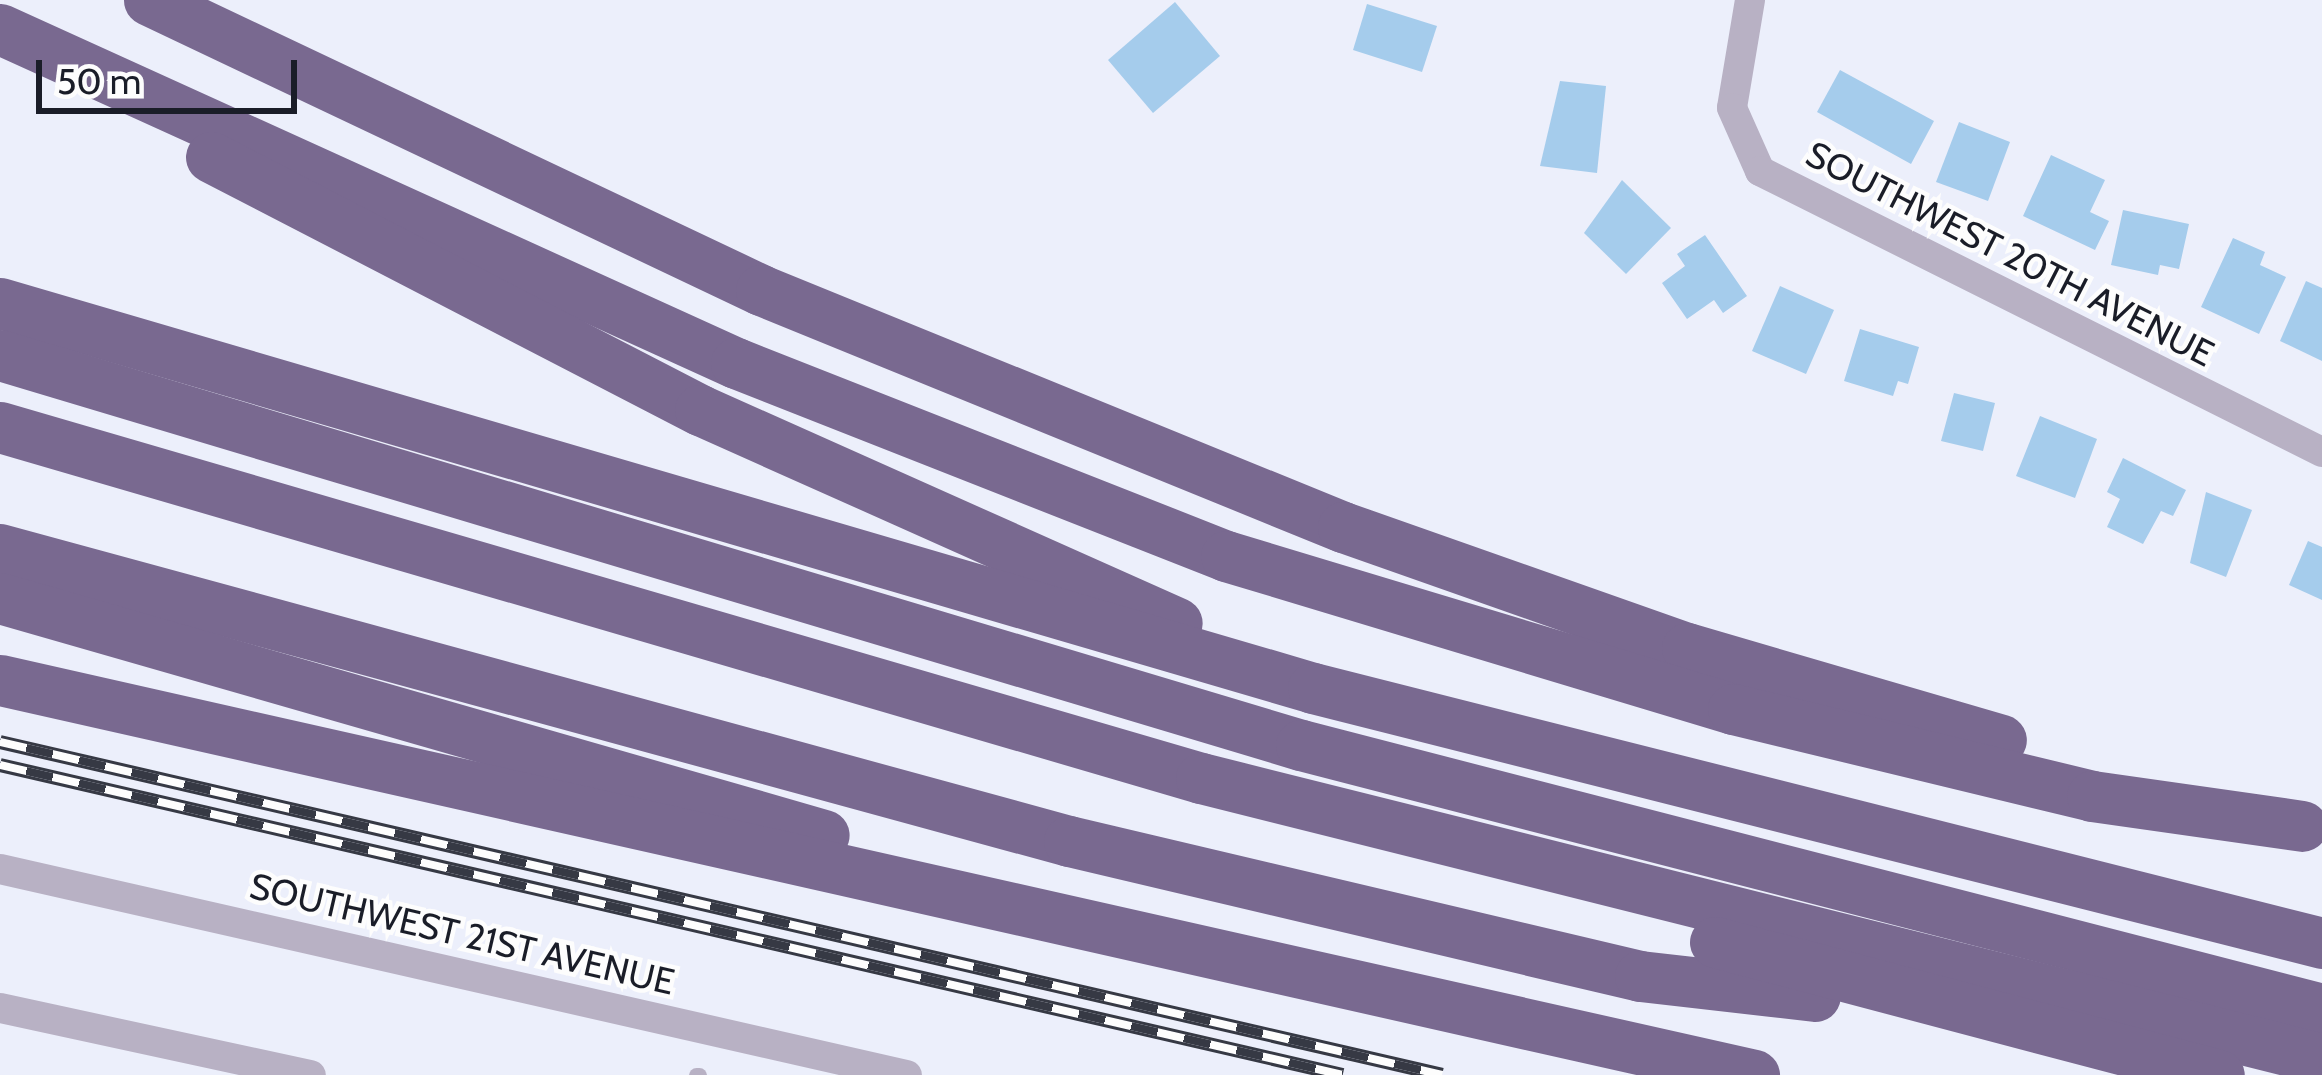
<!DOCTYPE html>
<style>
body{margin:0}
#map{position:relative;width:2322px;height:1075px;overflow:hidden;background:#eceffb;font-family:Cabin,sans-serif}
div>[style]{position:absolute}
.building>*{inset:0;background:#a5ccec}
.lane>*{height:15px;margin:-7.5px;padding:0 7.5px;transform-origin:7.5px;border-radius:7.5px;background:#b8b1c4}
.street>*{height:30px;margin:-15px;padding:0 15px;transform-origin:15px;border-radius:15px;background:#b8b1c4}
.highway>*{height:51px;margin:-25.5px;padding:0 25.5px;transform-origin:25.5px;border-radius:25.5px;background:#796990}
.rail>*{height:14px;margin-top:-7px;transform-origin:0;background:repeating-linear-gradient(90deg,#fdfdfd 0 27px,#363944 0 54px);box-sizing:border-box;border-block:3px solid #363944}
span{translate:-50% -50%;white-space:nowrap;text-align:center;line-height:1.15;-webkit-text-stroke:9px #fdfdfd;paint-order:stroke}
.street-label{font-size:36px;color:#1a1d28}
.scale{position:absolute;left:36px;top:60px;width:261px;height:54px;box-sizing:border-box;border:6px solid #1a1d28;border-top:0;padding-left:15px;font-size:36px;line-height:42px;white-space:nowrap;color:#1a1d28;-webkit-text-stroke:9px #fdfdfd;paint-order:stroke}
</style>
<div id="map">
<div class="building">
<div style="clip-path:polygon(1175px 2px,1220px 56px,1153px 113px,1108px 60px)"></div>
<div style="clip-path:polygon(1367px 4px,1437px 26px,1422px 72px,1353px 50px)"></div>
<div style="clip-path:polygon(1840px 70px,1934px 121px,1911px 164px,1817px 112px)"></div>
<div style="clip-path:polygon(1560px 81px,1606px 86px,1597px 173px,1540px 166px)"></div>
<div style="clip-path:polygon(1959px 122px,2010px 142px,1988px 201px,1936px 182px)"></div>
<div style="clip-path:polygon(2051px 155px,2105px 180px,2090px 212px,2109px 221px,2095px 250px,2023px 216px)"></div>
<div style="clip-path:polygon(1622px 180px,1671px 228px,1626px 274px,1584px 233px)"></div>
<div style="clip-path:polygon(2123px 210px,2189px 224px,2179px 269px,2160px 265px,2158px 275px,2111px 265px)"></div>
<div style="clip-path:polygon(1705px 235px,1747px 296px,1723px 313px,1714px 300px,1687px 319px,1662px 283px,1685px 266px,1677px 254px)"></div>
<div style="clip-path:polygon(2233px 238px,2265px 252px,2260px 265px,2286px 277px,2259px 334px,2201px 307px)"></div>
<div style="clip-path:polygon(2306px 281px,2322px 288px,2322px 361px,2280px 341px)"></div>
<div style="clip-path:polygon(1780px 286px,1834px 310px,1806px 374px,1752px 351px)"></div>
<div style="clip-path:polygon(1860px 329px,1919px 347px,1908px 384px,1898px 381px,1893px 396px,1844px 381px)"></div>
<div style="clip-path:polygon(1954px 393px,1995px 403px,1983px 451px,1941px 441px)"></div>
<div style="clip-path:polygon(2040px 416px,2097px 439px,2075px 498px,2016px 476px)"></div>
<div style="clip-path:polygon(2123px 458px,2186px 490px,2173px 516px,2161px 511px,2143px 544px,2107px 527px,2120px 499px,2107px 492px)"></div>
<div style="clip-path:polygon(2206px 492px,2252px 510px,2226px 577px,2190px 563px)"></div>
<div style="clip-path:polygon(2308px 541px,2322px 547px,2322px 600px,2289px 585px)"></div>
</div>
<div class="lane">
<div style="left:696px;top:1075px;width:3px"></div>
</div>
<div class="street">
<div style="left:1750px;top:0;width:109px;rotate:99.5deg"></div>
<div style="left:1732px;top:108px;width:69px;rotate:66deg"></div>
<div style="left:1760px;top:171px;width:628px;rotate:26.57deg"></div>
<div style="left:0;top:869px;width:930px;rotate:12.8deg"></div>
<div style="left:0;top:1008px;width:318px;rotate:12.2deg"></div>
</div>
<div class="highway">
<div style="left:149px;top:0;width:677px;rotate:25.35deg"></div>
<div style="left:761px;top:290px;width:628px;rotate:22.16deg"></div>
<div style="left:1343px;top:527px;width:365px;rotate:19.4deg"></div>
<div style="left:1687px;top:648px;width:327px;rotate:16.3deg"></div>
<div style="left:0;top:29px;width:808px;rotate:24.41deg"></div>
<div style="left:736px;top:363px;width:527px;rotate:21.5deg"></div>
<div style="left:1226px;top:556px;width:530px;rotate:16.79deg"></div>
<div style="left:1733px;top:709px;width:369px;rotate:13.6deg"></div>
<div style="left:2092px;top:796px;width:212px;rotate:8.1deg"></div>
<div style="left:211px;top:157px;width:551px;rotate:27.36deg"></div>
<div style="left:700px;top:410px;width:522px;rotate:24.06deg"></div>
<div style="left:0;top:303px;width:1368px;rotate:16.34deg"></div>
<div style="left:1313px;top:688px;width:1041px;rotate:14.18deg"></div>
<div style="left:0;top:355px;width:1358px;rotate:16.69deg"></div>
<div style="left:1301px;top:745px;width:1055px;rotate:14.5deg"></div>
<div style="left:0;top:427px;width:1251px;rotate:16.29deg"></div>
<div style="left:1201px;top:778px;width:1156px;rotate:14.07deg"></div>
<div style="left:0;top:549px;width:1108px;rotate:15.28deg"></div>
<div style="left:1069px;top:841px;width:587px;rotate:13.3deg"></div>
<div style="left:1640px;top:976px;width:176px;rotate:6.5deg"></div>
<div style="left:0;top:598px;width:857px;rotate:16.05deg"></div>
<div style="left:0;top:680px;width:1798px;rotate:12.69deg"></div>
<div style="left:1715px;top:942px;width:521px;rotate:14.78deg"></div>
</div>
<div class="rail">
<div style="left:0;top:742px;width:1480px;rotate:13deg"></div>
<div style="left:0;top:765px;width:1378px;rotate:13deg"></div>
</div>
<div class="street-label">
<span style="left:2010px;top:254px;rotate:27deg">SOUTHWEST 20TH AVENUE</span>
<span style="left:462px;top:934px;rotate:13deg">SOUTHWEST 21ST AVENUE</span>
</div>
<div class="scale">50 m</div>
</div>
